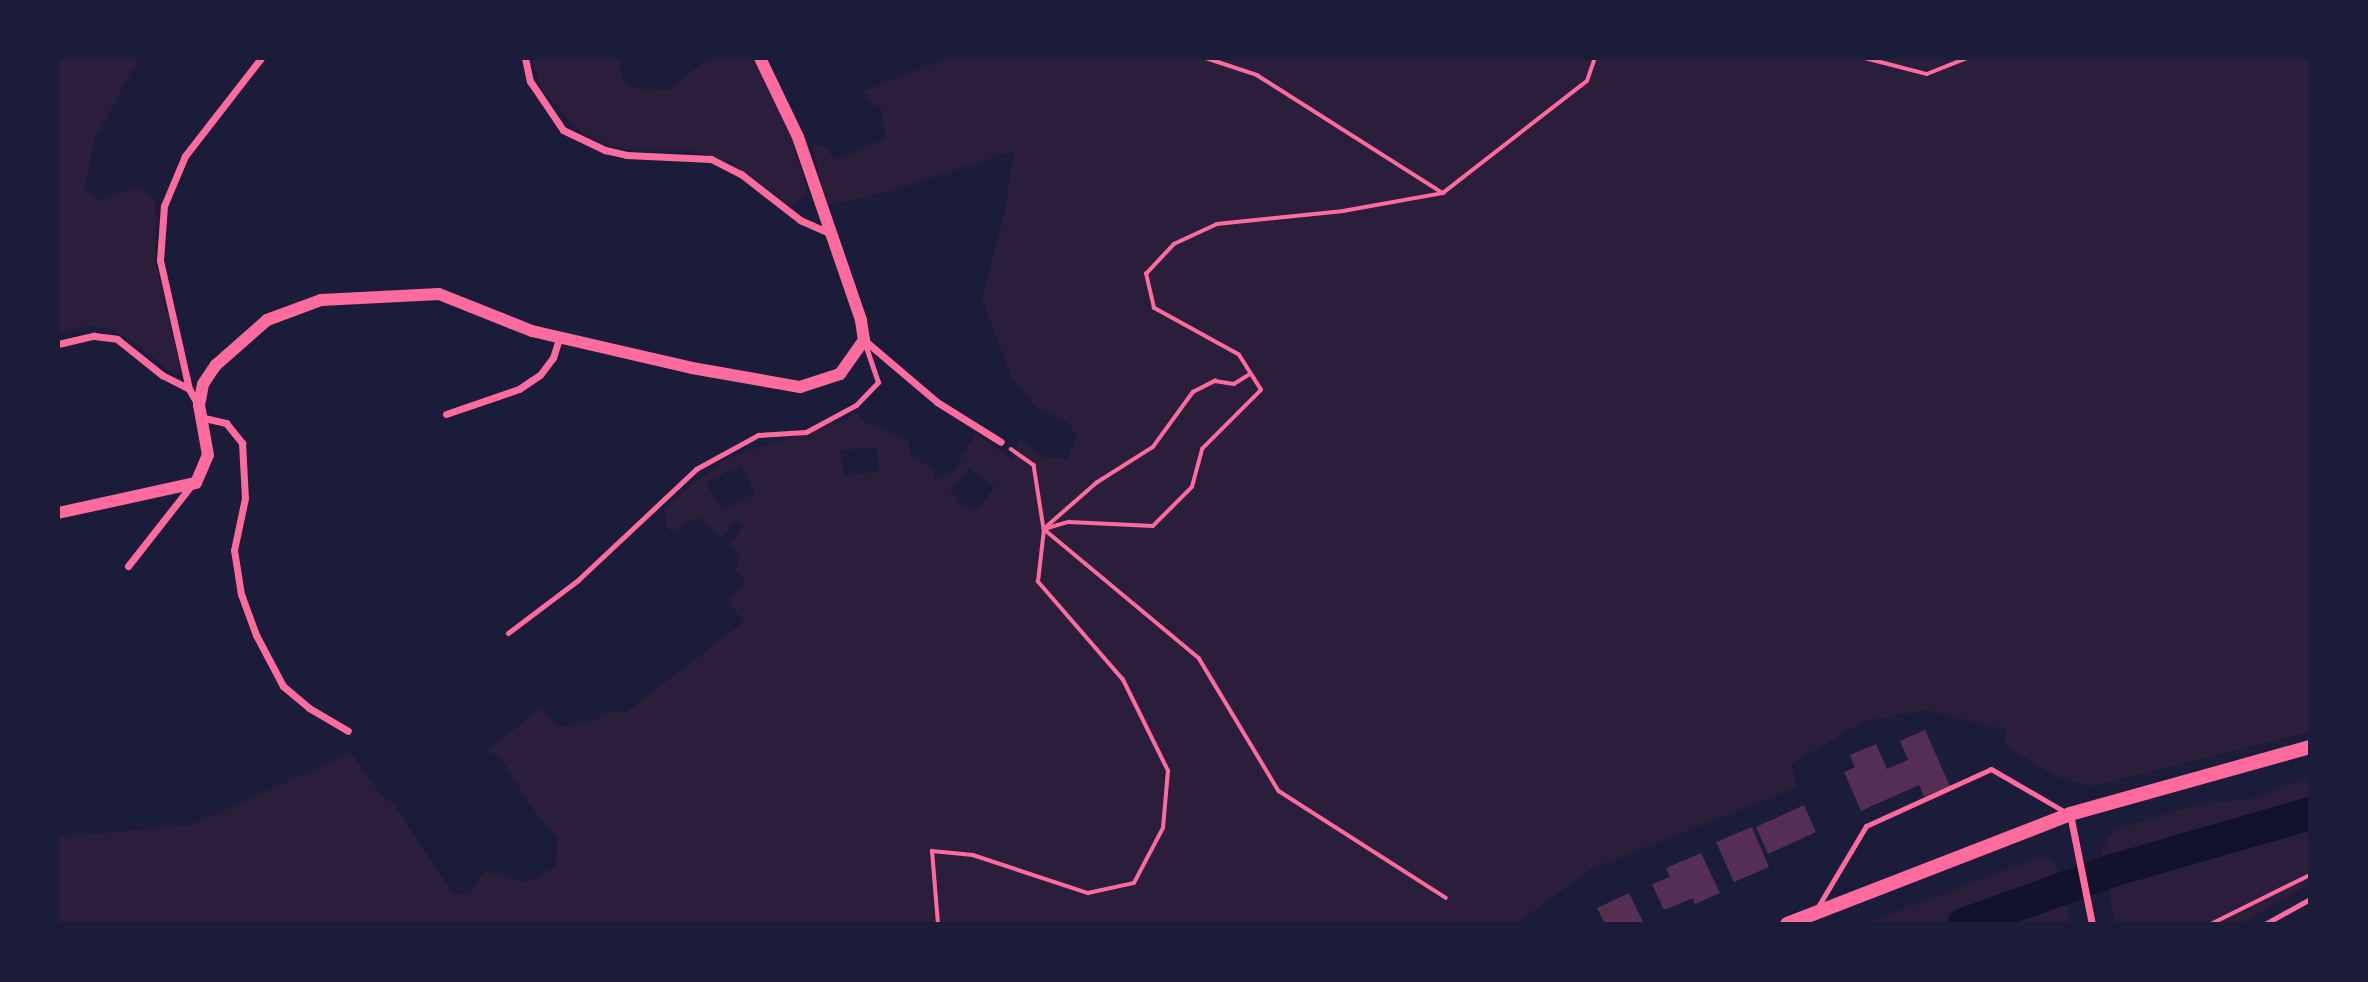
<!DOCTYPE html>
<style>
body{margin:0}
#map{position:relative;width:2368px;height:982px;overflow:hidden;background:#1b1b3a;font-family:"Roboto Condensed",sans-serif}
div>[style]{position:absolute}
.green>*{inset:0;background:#2a1e3b}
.river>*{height:33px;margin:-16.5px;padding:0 16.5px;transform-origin:16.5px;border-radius:16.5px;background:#12122b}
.building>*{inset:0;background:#542f53}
.path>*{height:3.5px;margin:-1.75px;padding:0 1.75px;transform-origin:1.75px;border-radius:1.75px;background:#ff6b9d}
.service>*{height:5px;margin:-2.5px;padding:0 2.5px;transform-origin:2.5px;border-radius:2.5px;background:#ff6b9d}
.minor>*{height:7px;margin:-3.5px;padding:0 3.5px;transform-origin:3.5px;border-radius:3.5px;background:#ff6b9d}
.tertiary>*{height:12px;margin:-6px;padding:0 6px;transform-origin:6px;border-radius:6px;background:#ff6b9d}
.secondary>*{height:14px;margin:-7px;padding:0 7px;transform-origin:7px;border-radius:7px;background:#ff6b9d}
span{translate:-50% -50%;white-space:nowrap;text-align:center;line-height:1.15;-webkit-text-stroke:7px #1b1b3a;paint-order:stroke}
.frame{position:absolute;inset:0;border:60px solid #1b1b3a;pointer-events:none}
</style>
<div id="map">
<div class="green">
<div style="clip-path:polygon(58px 58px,139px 58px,94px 141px,84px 190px,100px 200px,139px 186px,156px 202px,155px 262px,181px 372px,176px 376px,130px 339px,109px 329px,90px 326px,58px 334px)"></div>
<div style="clip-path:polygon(531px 58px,619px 58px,622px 78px,631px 88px,669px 90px,708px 58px,751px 58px,776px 93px,808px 193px,791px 206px,731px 162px,684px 149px,624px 149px,599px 142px,579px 131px,541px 89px)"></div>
<div style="clip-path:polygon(evenodd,948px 58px,2310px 58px,2310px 732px,2093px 786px,2057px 777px,2004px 745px,2006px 730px,1927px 710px,1865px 721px,1791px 764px,1797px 787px,1593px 868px,1517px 923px,1504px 924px,58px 924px,58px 837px,191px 825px,351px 753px,382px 796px,393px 803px,452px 892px,469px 895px,485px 871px,526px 883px,555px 867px,557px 837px,534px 811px,499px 755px,486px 752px,541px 708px,560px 727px,592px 722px,617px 709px,624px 714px,745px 621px,727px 603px,745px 580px,735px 569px,741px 555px,730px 546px,744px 526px,737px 519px,722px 538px,699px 518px,686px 522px,675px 534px,667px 528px,664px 508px,727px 458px,845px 420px,856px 412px,865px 423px,908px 439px,912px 457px,934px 468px,935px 478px,951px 475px,976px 433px,1012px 460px,1021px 440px,1043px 457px,1067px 459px,1076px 437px,1069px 423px,1036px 407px,1012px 378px,982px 300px,1005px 211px,1014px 151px,887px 192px,827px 206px,812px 145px,824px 146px,835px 160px,886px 138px,881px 108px,871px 103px,864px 91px,948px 58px,877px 448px,879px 471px,844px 476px,840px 450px,877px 448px,948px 58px,741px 465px,755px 493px,722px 510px,706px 483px,741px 465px,948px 58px,969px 468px,995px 487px,976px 511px,956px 503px,958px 498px,950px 492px,969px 468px)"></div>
<div style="clip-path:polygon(2310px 776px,2310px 805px,2105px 864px,2101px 849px,2114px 830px,2196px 805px,2256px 798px)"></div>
<div style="clip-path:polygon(2310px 820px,2310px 884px,2240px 924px,2115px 924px,2107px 879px)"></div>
<div style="clip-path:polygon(2043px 856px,2054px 861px,2062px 881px,1943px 924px,1864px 924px)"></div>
<div style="clip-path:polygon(2065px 895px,2070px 924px,1983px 924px)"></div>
</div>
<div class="river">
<div style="left:1963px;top:924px;width:158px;rotate:-19.9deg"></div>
<div style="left:2112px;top:870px;width:206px;rotate:-16.1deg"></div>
</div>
<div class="building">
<div style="clip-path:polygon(1925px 730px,1950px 786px,1924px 797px,1919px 785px,1861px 811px,1844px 772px,1855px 767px,1850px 755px,1876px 744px,1887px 769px,1908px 760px,1900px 741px)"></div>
<div style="clip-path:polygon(1804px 805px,1816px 832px,1768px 854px,1756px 827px)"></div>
<div style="clip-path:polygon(1752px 827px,1769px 867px,1734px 882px,1716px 842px)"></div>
<div style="clip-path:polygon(1701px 853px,1720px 893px,1695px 904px,1693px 898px,1664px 910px,1652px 884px,1670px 877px,1666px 868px)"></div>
<div style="clip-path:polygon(1629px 893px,1644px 924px,1605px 924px,1597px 908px)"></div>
</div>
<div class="path">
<div style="left:1206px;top:58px;width:54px;rotate:18.4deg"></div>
<div style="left:1257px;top:75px;width:220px;rotate:32.4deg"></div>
<div style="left:1865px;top:58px;width:64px;rotate:14.5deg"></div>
<div style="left:1927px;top:74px;width:43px;rotate:-21.8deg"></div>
<div style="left:1011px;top:449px;width:28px;rotate:35deg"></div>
<div style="left:1034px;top:465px;width:65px;rotate:81.1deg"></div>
<div style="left:1046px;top:527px;width:67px;rotate:-41.3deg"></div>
<div style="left:1096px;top:483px;width:67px;rotate:-32.3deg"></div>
<div style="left:1153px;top:447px;width:68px;rotate:-54deg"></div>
<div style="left:1193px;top:392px;width:25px;rotate:-27deg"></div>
<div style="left:1215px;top:381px;width:19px;rotate:9deg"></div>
<div style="left:1234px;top:384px;width:19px;rotate:-32deg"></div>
<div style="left:1044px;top:529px;width:202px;rotate:39.8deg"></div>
<div style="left:1199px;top:658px;width:155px;rotate:59deg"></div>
<div style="left:1279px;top:791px;width:198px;rotate:32.6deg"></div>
<div style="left:938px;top:924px;width:73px;rotate:-94.7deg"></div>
<div style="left:932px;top:851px;width:41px;rotate:5.6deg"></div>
<div style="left:973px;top:855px;width:121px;rotate:18.3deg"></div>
<div style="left:1088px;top:893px;width:47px;rotate:-12.3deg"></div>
<div style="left:1134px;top:883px;width:62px;rotate:-62.2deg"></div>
<div style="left:1163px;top:828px;width:57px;rotate:-85deg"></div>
<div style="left:1168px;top:771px;width:102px;rotate:-116.3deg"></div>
<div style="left:1123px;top:680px;width:130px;rotate:-130.9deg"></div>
<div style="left:1038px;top:582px;width:53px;rotate:-83.5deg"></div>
<div style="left:1044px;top:529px;width:26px;rotate:-16deg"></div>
<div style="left:1069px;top:522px;width:84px;rotate:2.7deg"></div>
<div style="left:1153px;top:526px;width:55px;rotate:-45deg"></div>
<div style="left:1192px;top:487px;width:39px;rotate:-75deg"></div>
<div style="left:1202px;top:449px;width:83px;rotate:-45deg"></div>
<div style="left:1261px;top:390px;width:41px;rotate:-122.2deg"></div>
<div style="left:1239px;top:355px;width:97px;rotate:-151.1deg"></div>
<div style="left:1154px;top:308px;width:35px;rotate:-103deg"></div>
<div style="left:1146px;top:274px;width:41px;rotate:-47deg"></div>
<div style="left:1174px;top:244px;width:47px;rotate:-24.9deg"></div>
<div style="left:1217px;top:224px;width:127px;rotate:-5.9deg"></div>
<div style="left:1343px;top:211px;width:102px;rotate:-10.2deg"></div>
<div style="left:1443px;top:193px;width:182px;rotate:-37.9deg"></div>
<div style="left:1587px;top:81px;width:24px;rotate:-71deg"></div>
<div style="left:2211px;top:924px;width:110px;rotate:-26.3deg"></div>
</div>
<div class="service">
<div style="left:508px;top:633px;width:88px;rotate:-37.1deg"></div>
<div style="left:578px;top:580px;width:162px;rotate:-43.2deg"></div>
<div style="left:696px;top:469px;width:71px;rotate:-28.7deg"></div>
<div style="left:758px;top:435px;width:48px;rotate:-3.6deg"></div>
<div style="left:806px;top:432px;width:57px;rotate:-28.4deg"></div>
<div style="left:856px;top:405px;width:32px;rotate:-46deg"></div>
<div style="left:878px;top:382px;width:43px;rotate:-108.9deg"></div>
<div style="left:1816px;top:910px;width:98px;rotate:-59.2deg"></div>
<div style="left:1866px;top:826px;width:137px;rotate:-24.5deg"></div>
<div style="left:1991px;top:769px;width:88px;rotate:30.1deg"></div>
<div style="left:2265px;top:924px;width:51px;rotate:-29.1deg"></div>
</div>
<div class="minor">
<div style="left:525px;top:58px;width:24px;rotate:78deg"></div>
<div style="left:530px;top:81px;width:59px;rotate:56deg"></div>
<div style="left:563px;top:130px;width:47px;rotate:25.5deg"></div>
<div style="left:605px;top:150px;width:22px;rotate:13deg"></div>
<div style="left:626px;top:155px;width:85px;rotate:2.7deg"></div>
<div style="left:711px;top:159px;width:34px;rotate:27deg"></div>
<div style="left:741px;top:174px;width:75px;rotate:37.9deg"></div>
<div style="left:800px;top:220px;width:32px;rotate:24deg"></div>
<div style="left:864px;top:340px;width:96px;rotate:40.3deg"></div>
<div style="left:937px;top:402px;width:75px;rotate:32deg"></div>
<div style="left:58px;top:344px;width:37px;rotate:-13deg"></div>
<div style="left:94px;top:336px;width:23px;rotate:7deg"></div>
<div style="left:117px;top:339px;width:58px;rotate:38.7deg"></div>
<div style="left:162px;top:375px;width:30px;rotate:27deg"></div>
<div style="left:198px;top:405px;width:18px;rotate:-119deg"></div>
<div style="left:189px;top:389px;width:132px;rotate:-102.7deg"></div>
<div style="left:160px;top:260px;width:54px;rotate:-85.8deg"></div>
<div style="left:164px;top:206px;width:54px;rotate:-67.2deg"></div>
<div style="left:185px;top:156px;width:124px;rotate:-52.2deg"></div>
<div style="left:446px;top:414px;width:77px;rotate:-18.9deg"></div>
<div style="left:519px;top:389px;width:25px;rotate:-34deg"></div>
<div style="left:540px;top:375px;width:21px;rotate:-53deg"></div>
<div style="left:553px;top:358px;width:21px;rotate:-73deg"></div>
<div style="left:200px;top:417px;width:27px;rotate:13deg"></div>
<div style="left:226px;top:423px;width:26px;rotate:51deg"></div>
<div style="left:242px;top:443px;width:55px;rotate:86.9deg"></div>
<div style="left:245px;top:498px;width:53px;rotate:101.9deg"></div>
<div style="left:234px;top:550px;width:45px;rotate:81deg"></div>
<div style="left:241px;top:594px;width:44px;rotate:69.9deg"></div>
<div style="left:256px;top:635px;width:58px;rotate:62.1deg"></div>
<div style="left:283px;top:686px;width:34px;rotate:40deg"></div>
<div style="left:309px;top:708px;width:45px;rotate:30.5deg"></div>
<div style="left:128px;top:566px;width:100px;rotate:-51.9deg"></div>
<div style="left:2070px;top:814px;width:112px;rotate:78.7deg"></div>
</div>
<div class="tertiary">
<div style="left:58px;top:513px;width:141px;rotate:-12.3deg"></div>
<div style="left:196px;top:483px;width:30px;rotate:-67deg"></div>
<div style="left:208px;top:455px;width:51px;rotate:-100.2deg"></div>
<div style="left:199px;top:405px;width:21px;rotate:-79deg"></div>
<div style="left:203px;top:384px;width:23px;rotate:-56deg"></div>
<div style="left:216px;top:365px;width:68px;rotate:-41.4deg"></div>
<div style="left:267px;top:320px;width:58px;rotate:-20.3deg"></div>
<div style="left:321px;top:300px;width:118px;rotate:-2.9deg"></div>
<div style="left:439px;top:294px;width:100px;rotate:21.7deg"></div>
<div style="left:532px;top:331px;width:164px;rotate:13deg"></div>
<div style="left:692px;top:368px;width:110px;rotate:10deg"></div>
<div style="left:800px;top:387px;width:42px;rotate:-18deg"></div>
<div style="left:840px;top:374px;width:42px;rotate:-54.8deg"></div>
<div style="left:864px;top:340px;width:20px;rotate:-99deg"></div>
<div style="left:861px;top:320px;width:194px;rotate:-109deg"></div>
<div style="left:798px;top:137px;width:88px;rotate:-115.7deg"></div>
</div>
<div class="secondary">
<div style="left:1787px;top:924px;width:304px;rotate:-21.2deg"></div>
<div style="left:2070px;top:814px;width:249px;rotate:-15.6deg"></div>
</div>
<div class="frame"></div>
</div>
